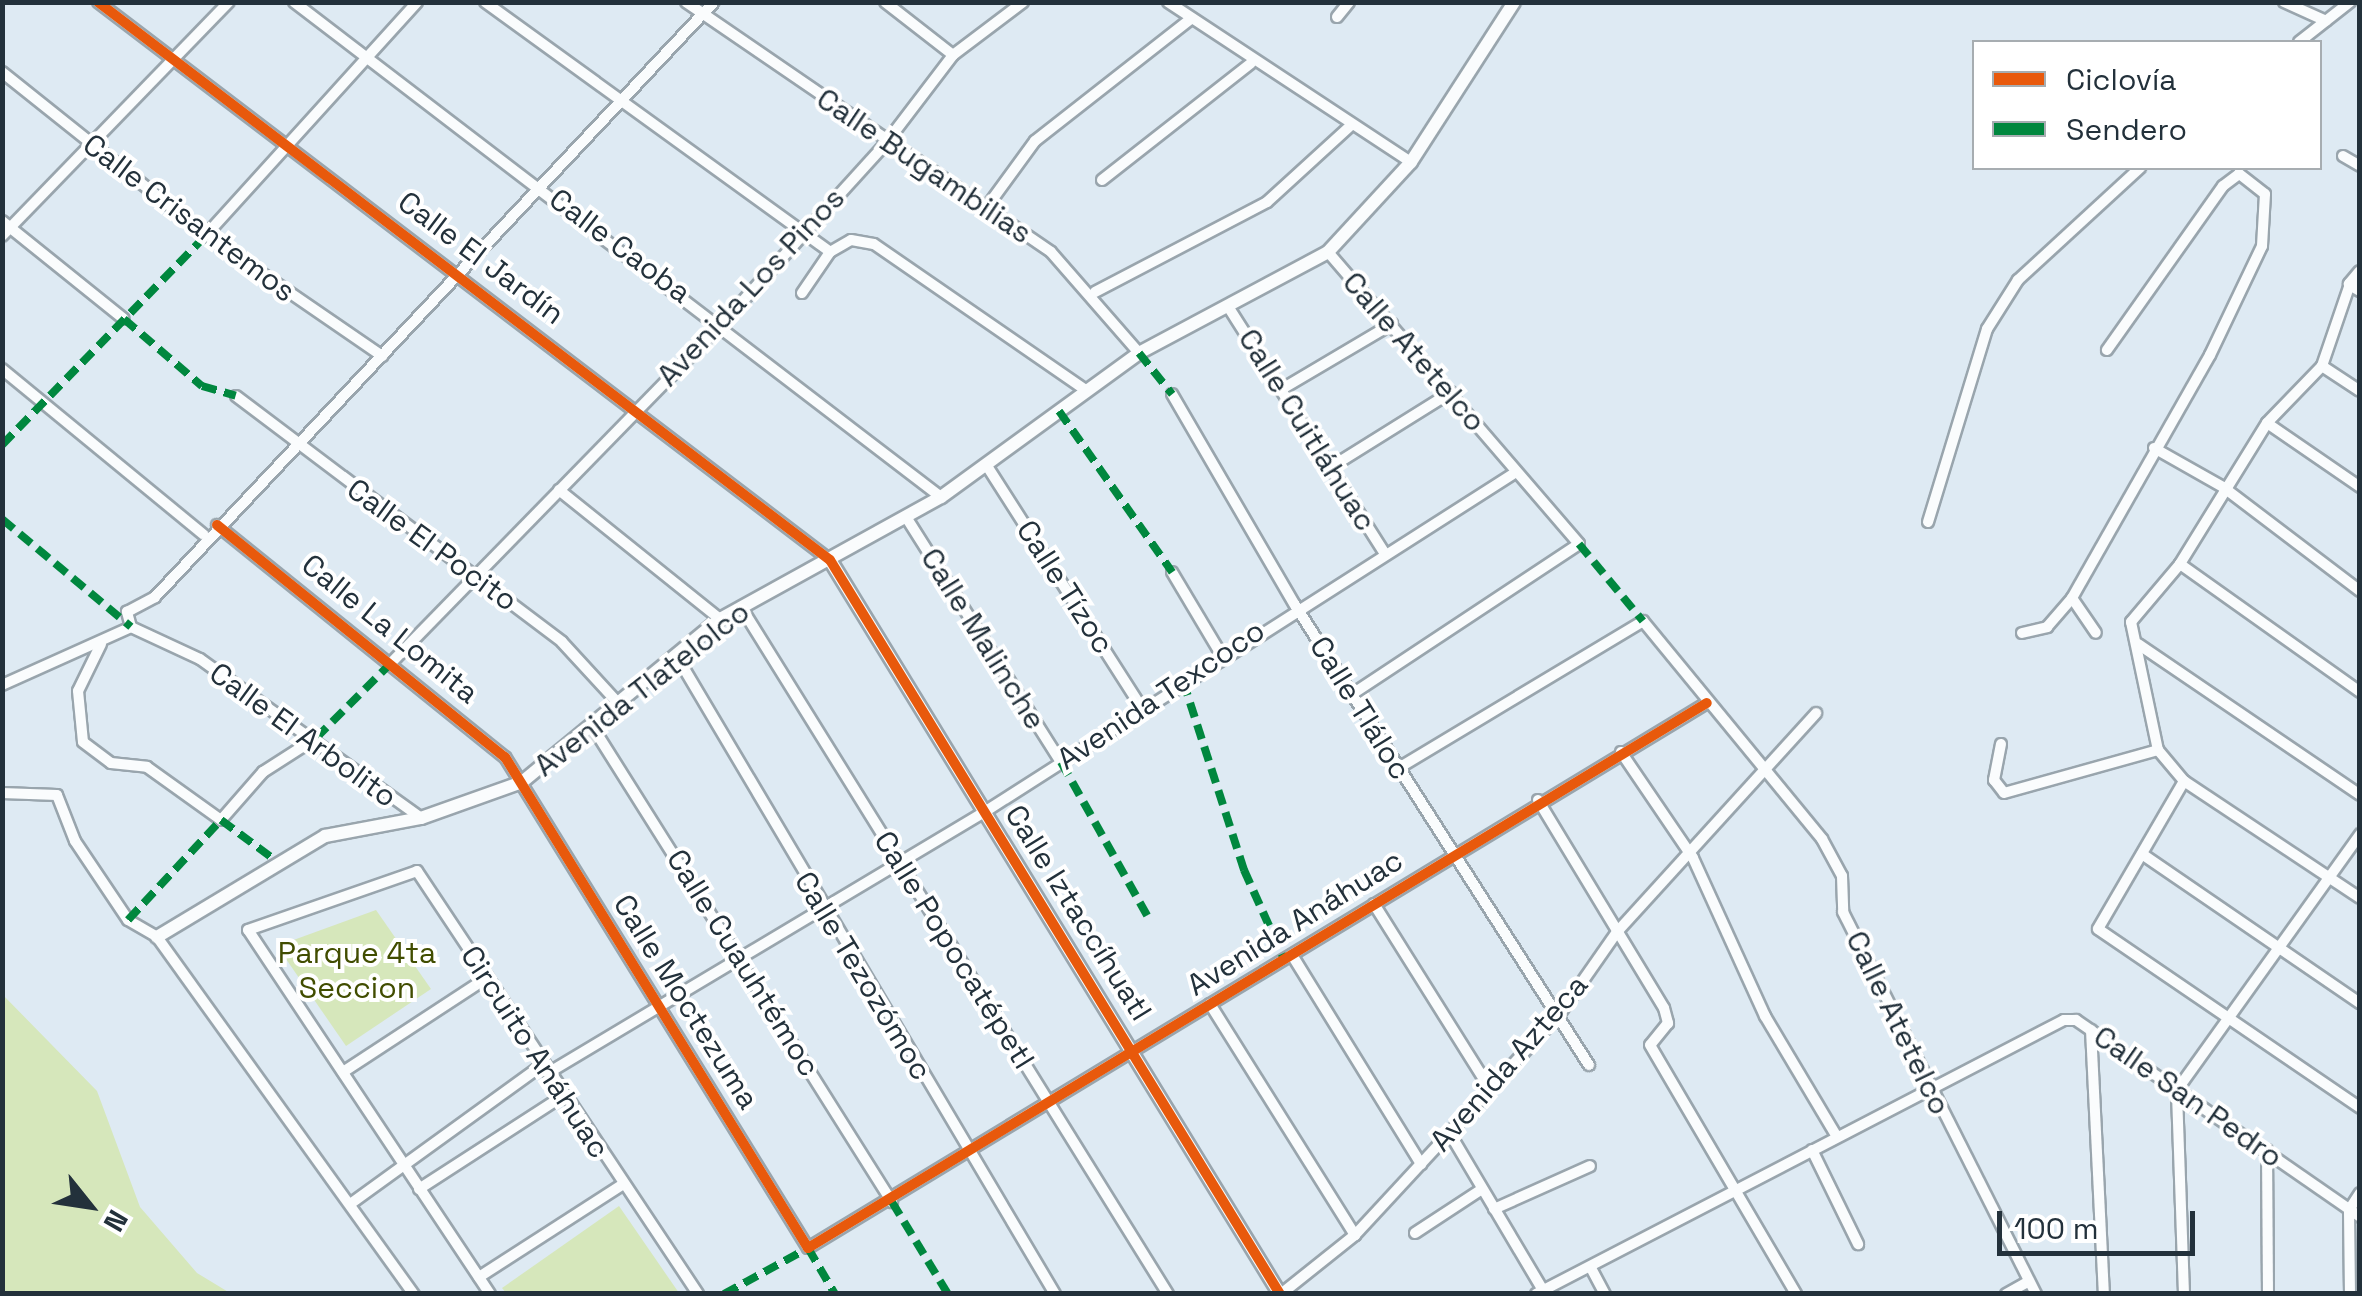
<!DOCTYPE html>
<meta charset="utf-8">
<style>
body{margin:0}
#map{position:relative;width:2362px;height:1296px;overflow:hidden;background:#deeaf3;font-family:"Space Grotesk",sans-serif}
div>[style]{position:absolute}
.green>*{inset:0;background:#d6e7bb}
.roads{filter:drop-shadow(2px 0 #99a5ad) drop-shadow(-2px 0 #99a5ad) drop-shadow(0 2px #99a5ad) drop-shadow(0 -2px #99a5ad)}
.minor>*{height:10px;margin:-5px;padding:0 5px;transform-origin:5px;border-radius:5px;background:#fafcfd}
.tertiary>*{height:12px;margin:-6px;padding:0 6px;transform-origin:6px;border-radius:6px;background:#fafcfd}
.quiet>*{height:8px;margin-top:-4px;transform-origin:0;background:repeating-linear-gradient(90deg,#00873e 0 15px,transparent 0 23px)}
.cycleway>*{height:10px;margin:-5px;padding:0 5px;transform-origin:5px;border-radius:5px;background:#e8590c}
span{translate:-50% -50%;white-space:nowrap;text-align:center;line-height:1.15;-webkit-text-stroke:8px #fff;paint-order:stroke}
.street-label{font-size:30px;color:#23313b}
.park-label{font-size:30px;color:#414d00}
.frame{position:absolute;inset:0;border:5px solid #23313b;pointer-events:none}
.legend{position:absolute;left:1972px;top:40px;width:350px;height:130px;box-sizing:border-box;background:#fff;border:2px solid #a7adb1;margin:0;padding:12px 18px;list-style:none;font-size:30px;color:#23313b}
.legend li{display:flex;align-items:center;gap:20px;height:50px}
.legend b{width:50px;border:2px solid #a7adb1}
.north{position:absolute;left:40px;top:1156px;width:100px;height:100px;-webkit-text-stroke:8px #fff;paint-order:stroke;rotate:120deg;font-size:28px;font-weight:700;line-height:40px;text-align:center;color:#23313b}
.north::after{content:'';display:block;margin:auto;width:35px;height:45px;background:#23313b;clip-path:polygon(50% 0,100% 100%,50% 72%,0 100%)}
.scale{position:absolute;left:1997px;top:1211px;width:198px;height:45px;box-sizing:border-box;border:5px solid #23313b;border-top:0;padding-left:12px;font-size:30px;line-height:35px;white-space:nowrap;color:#23313b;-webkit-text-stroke:8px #fff;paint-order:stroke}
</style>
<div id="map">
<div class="green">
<div style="clip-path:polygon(376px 910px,431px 989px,346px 1046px,277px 946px)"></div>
<div style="clip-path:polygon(2px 994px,97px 1091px,140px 1207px,197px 1273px,230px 1293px,3px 1293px)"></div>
<div style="clip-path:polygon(619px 1206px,679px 1293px,506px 1293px,502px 1288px)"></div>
</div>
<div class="roads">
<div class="minor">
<div style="left:98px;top:2px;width:920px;rotate:37.32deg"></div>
<div style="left:294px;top:2px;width:815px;rotate:37.42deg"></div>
<div style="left:485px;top:2px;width:426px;rotate:35.9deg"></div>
<div style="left:686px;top:2px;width:442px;rotate:34.4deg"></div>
<div style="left:1051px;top:252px;width:134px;rotate:48.9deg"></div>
<div style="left:885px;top:2px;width:86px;rotate:37.9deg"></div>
<div style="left:1168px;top:2px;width:291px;rotate:33.4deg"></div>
<div style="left:2284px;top:2px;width:46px;rotate:24.3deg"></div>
<div style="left:1337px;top:17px;width:19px;rotate:-51deg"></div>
<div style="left:2299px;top:42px;width:65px;rotate:-38.1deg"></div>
<div style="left:2px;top:72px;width:261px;rotate:38.6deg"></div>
<div style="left:206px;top:235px;width:214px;rotate:34.5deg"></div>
<div style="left:2343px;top:156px;width:20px;rotate:30deg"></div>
<div style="left:1102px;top:180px;width:189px;rotate:-38.1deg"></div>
<div style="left:989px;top:204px;width:78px;rotate:-53.9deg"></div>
<div style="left:1035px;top:141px;width:199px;rotate:-38.1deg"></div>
<div style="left:2px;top:221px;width:156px;rotate:38.8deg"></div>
<div style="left:206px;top:235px;width:314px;rotate:-47.8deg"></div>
<div style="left:2px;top:236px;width:326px;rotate:-45.9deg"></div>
<div style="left:1328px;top:252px;width:385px;rotate:49.3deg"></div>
<div style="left:1579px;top:544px;width:272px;rotate:146.5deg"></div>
<div style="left:2350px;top:284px;width:87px;rotate:108.9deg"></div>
<div style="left:2322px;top:366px;width:79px;rotate:134deg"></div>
<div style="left:2267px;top:423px;width:166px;rotate:121.7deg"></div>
<div style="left:2180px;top:564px;width:76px;rotate:130.2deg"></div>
<div style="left:2131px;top:622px;width:131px;rotate:78.1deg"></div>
<div style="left:2158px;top:750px;width:40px;rotate:50deg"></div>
<div style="left:2184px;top:781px;width:211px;rotate:33.6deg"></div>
<div style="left:1095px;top:292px;width:194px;rotate:-27.6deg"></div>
<div style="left:1267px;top:202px;width:111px;rotate:-42.4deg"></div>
<div style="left:802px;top:293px;width:50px;rotate:-55.7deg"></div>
<div style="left:830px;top:252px;width:24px;rotate:-30deg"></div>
<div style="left:851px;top:240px;width:23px;rotate:10deg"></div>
<div style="left:874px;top:244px;width:259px;rotate:34.6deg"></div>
<div style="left:1229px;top:308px;width:289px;rotate:57.6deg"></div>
<div style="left:2322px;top:366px;width:45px;rotate:33.3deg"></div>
<div style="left:2px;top:369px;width:261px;rotate:39.4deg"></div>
<div style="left:1282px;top:389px;width:128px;rotate:-30.6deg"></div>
<div style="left:1172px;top:394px;width:244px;rotate:59.8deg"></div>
<div style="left:1295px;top:605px;width:546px;rotate:57.42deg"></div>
<div style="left:236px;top:396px;width:408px;rotate:37deg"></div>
<div style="left:562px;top:642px;width:84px;rotate:47.4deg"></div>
<div style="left:2267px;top:423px;width:113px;rotate:34.5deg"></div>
<div style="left:2154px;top:448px;width:79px;rotate:29.5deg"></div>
<div style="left:2223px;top:487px;width:172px;rotate:37.2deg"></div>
<div style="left:987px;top:466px;width:287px;rotate:57.4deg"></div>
<div style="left:1328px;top:469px;width:145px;rotate:-32deg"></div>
<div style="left:559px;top:490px;width:206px;rotate:38.7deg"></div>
<div style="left:906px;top:517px;width:290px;rotate:57.7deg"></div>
<div style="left:1928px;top:522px;width:202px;rotate:-73deg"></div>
<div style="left:1987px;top:329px;width:58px;rotate:-57.7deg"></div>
<div style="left:2018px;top:280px;width:166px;rotate:-42.6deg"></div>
<div style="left:217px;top:525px;width:370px;rotate:38.9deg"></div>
<div style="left:505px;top:757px;width:577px;rotate:58.32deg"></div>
<div style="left:808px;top:1248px;width:1051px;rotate:-31.23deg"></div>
<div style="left:2180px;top:564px;width:221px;rotate:35.4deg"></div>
<div style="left:1172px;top:572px;width:98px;rotate:59.2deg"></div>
<div style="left:2072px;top:598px;width:42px;rotate:55.6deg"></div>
<div style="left:741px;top:607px;width:809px;rotate:58.14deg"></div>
<div style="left:131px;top:627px;width:76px;rotate:24.9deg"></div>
<div style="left:200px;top:659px;width:272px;rotate:35.7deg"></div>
<div style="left:2022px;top:633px;width:26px;rotate:-13deg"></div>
<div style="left:2047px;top:627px;width:38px;rotate:-49deg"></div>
<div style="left:2072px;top:598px;width:279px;rotate:-60.4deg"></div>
<div style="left:2210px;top:355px;width:121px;rotate:-64.5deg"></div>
<div style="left:2262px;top:246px;width:52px;rotate:-86.7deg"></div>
<div style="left:2265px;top:194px;width:33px;rotate:-142deg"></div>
<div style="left:2239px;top:174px;width:20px;rotate:143deg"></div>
<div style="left:2223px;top:186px;width:201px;rotate:125.3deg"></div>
<div style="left:101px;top:644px;width:52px;rotate:116.1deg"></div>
<div style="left:78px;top:691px;width:51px;rotate:84.4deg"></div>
<div style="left:83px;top:742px;width:35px;rotate:37deg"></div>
<div style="left:111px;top:763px;width:36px;rotate:6deg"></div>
<div style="left:147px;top:767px;width:91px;rotate:35.6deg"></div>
<div style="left:221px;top:820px;width:64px;rotate:-48.8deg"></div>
<div style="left:263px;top:772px;width:63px;rotate:-32.7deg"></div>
<div style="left:2138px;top:644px;width:268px;rotate:34.2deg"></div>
<div style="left:676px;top:655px;width:743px;rotate:59.33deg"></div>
<div style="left:394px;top:660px;width:470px;rotate:-45.7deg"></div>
<div style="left:722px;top:324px;width:244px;rotate:-47.8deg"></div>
<div style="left:886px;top:143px;width:111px;rotate:-52.7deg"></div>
<div style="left:953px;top:55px;width:88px;rotate:-37.1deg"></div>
<div style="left:2px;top:685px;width:141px;rotate:-24.2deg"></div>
<div style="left:131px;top:627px;width:16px;rotate:-105deg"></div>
<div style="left:127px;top:612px;width:32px;rotate:-28deg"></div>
<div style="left:155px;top:597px;width:816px;rotate:-46.79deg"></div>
<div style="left:592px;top:726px;width:563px;rotate:57.78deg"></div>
<div style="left:2001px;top:744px;width:37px;rotate:101deg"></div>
<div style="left:1994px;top:780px;width:16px;rotate:52deg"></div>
<div style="left:2004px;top:793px;width:160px;rotate:-15.6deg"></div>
<div style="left:1621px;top:752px;width:128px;rotate:55.8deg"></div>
<div style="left:1693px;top:858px;width:174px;rotate:65.5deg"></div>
<div style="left:1765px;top:1016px;width:139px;rotate:59.2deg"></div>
<div style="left:1397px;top:769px;width:287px;rotate:-31deg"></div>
<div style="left:1643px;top:621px;width:282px;rotate:50.6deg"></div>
<div style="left:1822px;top:839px;width:42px;rotate:61.6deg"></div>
<div style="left:1842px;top:876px;width:36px;rotate:88deg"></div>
<div style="left:1843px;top:912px;width:428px;rotate:63.2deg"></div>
<div style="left:2184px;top:781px;width:171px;rotate:120.2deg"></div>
<div style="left:2098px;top:929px;width:317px;rotate:34.3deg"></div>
<div style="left:2px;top:793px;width:55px;rotate:2.1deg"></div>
<div style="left:57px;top:795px;width:49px;rotate:68.6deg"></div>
<div style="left:75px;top:841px;width:95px;rotate:56.1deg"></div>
<div style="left:128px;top:920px;width:34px;rotate:30deg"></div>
<div style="left:157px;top:937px;width:440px;rotate:54.3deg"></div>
<div style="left:1538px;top:800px;width:243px;rotate:58.8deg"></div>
<div style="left:1664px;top:1008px;width:16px;rotate:75deg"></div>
<div style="left:1668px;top:1023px;width:28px;rotate:129deg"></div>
<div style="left:1650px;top:1045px;width:289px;rotate:59.6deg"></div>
<div style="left:2142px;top:854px;width:264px;rotate:34.4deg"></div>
<div style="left:1374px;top:904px;width:218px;rotate:57.9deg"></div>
<div style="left:1292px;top:955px;width:246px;rotate:58.3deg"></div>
<div style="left:1210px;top:1004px;width:273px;rotate:57.9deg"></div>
<div style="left:2091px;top:1030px;width:264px;rotate:87.2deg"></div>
<div style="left:343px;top:1072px;width:173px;rotate:-33.2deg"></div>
<div style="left:548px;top:1073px;width:510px;rotate:-30.89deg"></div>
<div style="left:986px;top:811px;width:629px;rotate:-32.6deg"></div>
<div style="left:1449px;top:1132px;width:188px;rotate:59.3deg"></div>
<div style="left:1812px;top:1150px;width:105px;rotate:63.9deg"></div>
<div style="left:2267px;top:1150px;width:144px;rotate:89.6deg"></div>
<div style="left:419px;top:1189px;width:171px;rotate:-32.9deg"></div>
<div style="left:353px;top:1202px;width:233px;rotate:-35.9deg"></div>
<div style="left:1494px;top:1209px;width:105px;rotate:-24.1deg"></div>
<div style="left:1415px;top:1233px;width:80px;rotate:-33.3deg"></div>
<div style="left:1591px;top:1268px;width:30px;rotate:62deg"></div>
<div style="left:479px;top:1277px;width:170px;rotate:-32.8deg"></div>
<div style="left:490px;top:1294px;width:437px;rotate:-123.6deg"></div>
<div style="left:248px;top:930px;width:179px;rotate:-19.2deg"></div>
<div style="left:417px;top:871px;width:508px;rotate:56.4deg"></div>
<div style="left:1281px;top:1294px;width:95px;rotate:-38.6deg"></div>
<div style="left:1355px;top:1235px;width:300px;rotate:-47.2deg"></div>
<div style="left:1559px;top:1015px;width:101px;rotate:-55.1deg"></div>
<div style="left:1617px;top:932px;width:296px;rotate:-47.7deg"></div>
<div style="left:1536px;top:1294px;width:595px;rotate:-27.43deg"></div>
<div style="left:2064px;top:1020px;width:12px"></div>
<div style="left:2076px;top:1020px;width:346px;rotate:34.7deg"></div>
<div style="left:2006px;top:1294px;width:25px;rotate:-29deg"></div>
<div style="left:2184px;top:1294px;width:204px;rotate:-92deg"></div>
<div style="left:2177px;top:1090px;width:315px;rotate:-54.4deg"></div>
<div style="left:2350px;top:1294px;width:84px;rotate:-90.7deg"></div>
<div style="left:2349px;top:1210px;width:20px;rotate:-57deg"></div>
</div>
<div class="tertiary">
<div style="left:2360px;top:272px;width:16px;rotate:130deg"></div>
<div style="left:2350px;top:284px;width:12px;rotate:31deg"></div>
<div style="left:830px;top:560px;width:861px;rotate:58.49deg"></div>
<div style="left:157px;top:937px;width:196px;rotate:-31deg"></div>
<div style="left:325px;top:836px;width:98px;rotate:-10.6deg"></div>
<div style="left:421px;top:818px;width:107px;rotate:-19.6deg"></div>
<div style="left:522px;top:782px;width:256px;rotate:-39.5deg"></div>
<div style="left:720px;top:619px;width:252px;rotate:-28.9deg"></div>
<div style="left:941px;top:497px;width:245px;rotate:-36deg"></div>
<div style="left:1139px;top:353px;width:214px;rotate:-28.1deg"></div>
<div style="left:1328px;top:252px;width:122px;rotate:-47.3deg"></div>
<div style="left:1411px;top:162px;width:190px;rotate:-57.2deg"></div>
</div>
</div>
<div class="quiet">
<div style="left:124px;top:319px;width:103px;rotate:40.7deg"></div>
<div style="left:202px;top:386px;width:35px;rotate:16deg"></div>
<div style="left:1139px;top:353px;width:53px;rotate:51.2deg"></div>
<div style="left:1059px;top:411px;width:197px;rotate:54.9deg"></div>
<div style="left:2px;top:445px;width:293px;rotate:-45.8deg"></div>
<div style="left:2px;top:519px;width:168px;rotate:39.9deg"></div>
<div style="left:1579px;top:544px;width:100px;rotate:50.3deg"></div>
<div style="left:1183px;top:681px;width:199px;rotate:72.1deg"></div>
<div style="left:1244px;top:870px;width:98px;rotate:65.8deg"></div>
<div style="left:316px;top:738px;width:110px;rotate:-45deg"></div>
<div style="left:1061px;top:762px;width:180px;rotate:60.7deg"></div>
<div style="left:128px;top:920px;width:137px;rotate:-47.1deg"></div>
<div style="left:221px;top:820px;width:67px;rotate:36.5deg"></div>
<div style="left:892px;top:1202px;width:108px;rotate:58.7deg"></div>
<div style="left:724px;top:1294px;width:96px;rotate:-28.7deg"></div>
<div style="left:808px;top:1248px;width:53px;rotate:59.6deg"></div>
</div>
<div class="cycleway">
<div style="left:98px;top:2px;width:920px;rotate:37.32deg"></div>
<div style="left:830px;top:560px;width:861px;rotate:58.49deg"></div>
<div style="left:217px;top:525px;width:370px;rotate:38.9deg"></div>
<div style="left:505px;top:757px;width:577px;rotate:58.32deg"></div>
<div style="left:808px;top:1248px;width:1051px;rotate:-31.23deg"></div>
</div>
<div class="street-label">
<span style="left:924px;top:166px;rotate:34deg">Calle Bugambilias</span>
<span style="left:189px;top:218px;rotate:37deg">Calle Crisantemos</span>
<span style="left:620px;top:246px;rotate:37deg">Calle Caoba</span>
<span style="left:481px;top:258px;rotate:37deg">Calle El Jardín</span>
<span style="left:751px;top:287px;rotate:-47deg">Avenida Los Pinos</span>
<span style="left:1414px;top:352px;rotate:49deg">Calle Atetelco</span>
<span style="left:1307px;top:430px;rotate:58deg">Calle Cuitláhuac</span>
<span style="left:432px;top:545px;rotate:36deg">Calle El Pocito</span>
<span style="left:1065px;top:587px;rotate:57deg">Calle Tízoc</span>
<span style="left:390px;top:629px;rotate:39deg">Calle La Lomita</span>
<span style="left:983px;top:639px;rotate:58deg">Calle Malinche</span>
<span style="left:642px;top:689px;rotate:-38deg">Avenida Tlatelolco</span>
<span style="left:1161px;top:695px;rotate:-34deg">Avenida Texcoco</span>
<span style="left:1360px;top:708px;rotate:58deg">Calle Tláloc</span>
<span style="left:303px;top:735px;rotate:36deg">Calle El Arbolito</span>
<span style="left:1078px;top:913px;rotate:58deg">Calle Iztaccíhuatl</span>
<span style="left:1295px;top:923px;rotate:-32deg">Avenida Anáhuac</span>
<span style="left:954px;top:950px;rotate:58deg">Calle Popocatépetl</span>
<span style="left:743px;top:963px;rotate:58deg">Calle Cuauhtémoc</span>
<span style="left:863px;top:976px;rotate:59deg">Calle Tezozómoc</span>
<span style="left:686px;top:1002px;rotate:58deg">Calle Moctezuma</span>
<span style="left:1898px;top:1023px;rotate:64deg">Calle Atetelco</span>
<span style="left:535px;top:1052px;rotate:57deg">Circuito Anáhuac</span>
<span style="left:1509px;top:1063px;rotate:-49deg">Avenida Azteca</span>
<span style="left:2188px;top:1097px;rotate:35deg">Calle San Pedro</span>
</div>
<div class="park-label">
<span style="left:357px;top:970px">Parque 4ta<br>Seccion</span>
</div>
<div class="frame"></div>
<ul class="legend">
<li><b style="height:12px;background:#e8590c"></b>Ciclovía</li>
<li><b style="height:12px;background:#00873e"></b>Sendero</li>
</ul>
<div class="north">N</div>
<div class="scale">100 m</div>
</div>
